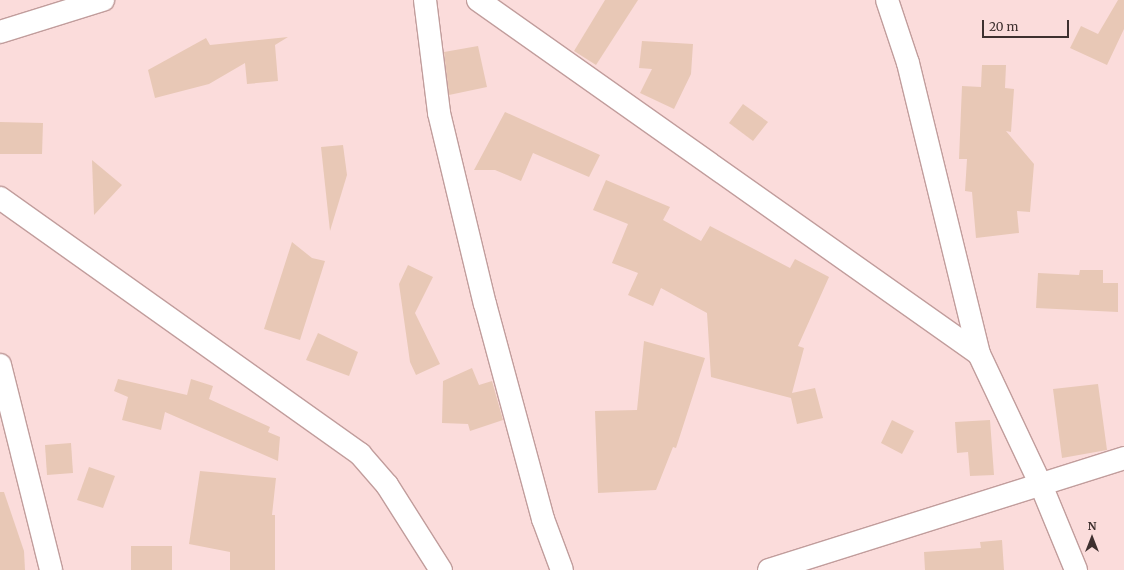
<!DOCTYPE html>
<style>
body{margin:0}
#map{position:relative;width:1124px;height:570px;overflow:hidden;background:#fbdcdb;font-family:Merriweather,serif}
div>[style]{position:absolute}
.building>*{inset:0;background:#e8c8b6}
.roads{filter:drop-shadow(1px 0 #c19d9c) drop-shadow(-1px 0 #c19d9c) drop-shadow(0 1px #c19d9c) drop-shadow(0 -1px #c19d9c)}
.minor>*{height:22px;margin:-11px;padding:0 11px;transform-origin:11px;border-radius:11px;background:#fff}
span{translate:-50% -50%;white-space:nowrap;text-align:center;line-height:1.15;-webkit-text-stroke:4px #fbdcdb;paint-order:stroke}
.north{position:absolute;left:1072px;top:518px;width:40px;height:40px;-webkit-text-stroke:3px #fbdcdb;paint-order:stroke;rotate:0deg;font-size:11px;font-weight:700;line-height:16px;text-align:center;color:#3e302f}
.north::after{content:'';display:block;margin:auto;width:14px;height:18px;background:#3e302f;clip-path:polygon(50% 0,100% 100%,50% 72%,0 100%)}
.scale{position:absolute;left:982px;top:20px;width:87px;height:18px;box-sizing:border-box;border:2px solid #3e302f;border-top:0;padding-left:5px;font-size:12px;line-height:14px;white-space:nowrap;color:#3e302f;-webkit-text-stroke:3px #fbdcdb;paint-order:stroke}
</style>
<div id="map">
<div class="building">
<div style="clip-path:polygon(605px 0,638px 0,596px 65px,574px 51px)"></div>
<div style="clip-path:polygon(1118px 0,1124px 0,1124px 29px,1107px 65px,1070px 48px,1081px 26px,1098px 34px)"></div>
<div style="clip-path:polygon(288px 37px,275px 45px,278px 81px,247px 84px,245px 63px,209px 84px,155px 98px,148px 70px,206px 38px,210px 45px)"></div>
<div style="clip-path:polygon(642px 41px,693px 44px,691px 74px,674px 109px,640px 93px,652px 69px,639px 68px)"></div>
<div style="clip-path:polygon(478px 46px,487px 87px,449px 95px,444px 52px)"></div>
<div style="clip-path:polygon(982px 65px,1006px 65px,1005px 88px,1014px 89px,1011px 132px,1006px 131px,1034px 164px,1030px 212px,1017px 211px,1019px 233px,976px 238px,972px 192px,965px 191px,967px 159px,959px 159px,962px 86px,981px 87px)"></div>
<div style="clip-path:polygon(743px 104px,768px 122px,753px 141px,729px 123px)"></div>
<div style="clip-path:polygon(505px 112px,600px 155px,589px 177px,533px 153px,521px 181px,495px 170px,474px 170px)"></div>
<div style="clip-path:polygon(0 122px,43px 123px,42px 154px,0 154px)"></div>
<div style="clip-path:polygon(343px 145px,347px 175px,330px 231px,321px 147px)"></div>
<div style="clip-path:polygon(92px 160px,122px 185px,94px 215px)"></div>
<div style="clip-path:polygon(606px 180px,670px 207px,663px 220px,701px 241px,710px 226px,790px 268px,795px 259px,829px 277px,798px 346px,804px 348px,792px 393px,815px 388px,823px 418px,797px 424px,791px 398px,711px 377px,707px 313px,661px 288px,653px 306px,628px 295px,638px 273px,612px 263px,628px 224px,593px 210px)"></div>
<div style="clip-path:polygon(292px 242px,312px 258px,325px 261px,300px 340px,264px 329px)"></div>
<div style="clip-path:polygon(408px 265px,433px 277px,415px 313px,440px 364px,416px 375px,410px 362px,399px 284px)"></div>
<div style="clip-path:polygon(1080px 270px,1103px 270px,1103px 283px,1118px 283px,1118px 312px,1036px 308px,1038px 273px,1079px 275px)"></div>
<div style="clip-path:polygon(318px 333px,358px 352px,349px 376px,306px 360px)"></div>
<div style="clip-path:polygon(644px 341px,705px 358px,676px 448px,673px 447px,656px 490px,598px 493px,595px 411px,637px 410px)"></div>
<div style="clip-path:polygon(472px 368px,479px 385px,492px 381px,503px 420px,470px 431px,468px 424px,442px 423px,443px 381px)"></div>
<div style="clip-path:polygon(118px 379px,187px 395px,191px 379px,213px 386px,209px 399px,270px 427px,268px 432px,280px 437px,278px 461px,165px 412px,161px 430px,122px 420px,128px 397px,114px 391px)"></div>
<div style="clip-path:polygon(1098px 384px,1107px 450px,1062px 458px,1053px 389px)"></div>
<div style="clip-path:polygon(892px 420px,914px 431px,902px 454px,881px 443px)"></div>
<div style="clip-path:polygon(990px 420px,994px 475px,970px 476px,968px 452px,957px 453px,955px 422px)"></div>
<div style="clip-path:polygon(71px 443px,73px 473px,47px 475px,45px 445px)"></div>
<div style="clip-path:polygon(89px 467px,115px 476px,103px 508px,77px 500px)"></div>
<div style="clip-path:polygon(200px 471px,276px 478px,272px 515px,275px 515px,275px 570px,230px 570px,230px 552px,189px 544px)"></div>
<div style="clip-path:polygon(0 492px,4px 492px,24px 551px,25px 570px,0 570px)"></div>
<div style="clip-path:polygon(1002px 540px,1004px 570px,925px 570px,924px 552px,981px 548px,980px 542px)"></div>
<div style="clip-path:polygon(131px 546px,172px 546px,172px 570px,131px 570px)"></div>
</div>
<div class="roads">
<div class="minor">
<div style="left:425px;top:0;width:114px;rotate:82.9deg"></div>
<div style="left:439px;top:113px;width:196px;rotate:76.5deg"></div>
<div style="left:485px;top:304px;width:223px;rotate:74.9deg"></div>
<div style="left:543px;top:519px;width:54px;rotate:69.6deg"></div>
<div style="left:478px;top:0;width:613px;rotate:35.24deg"></div>
<div style="left:887px;top:0;width:66px;rotate:71.6deg"></div>
<div style="left:908px;top:63px;width:300px;rotate:76.3deg"></div>
<div style="left:979px;top:354px;width:145px;rotate:64.7deg"></div>
<div style="left:1041px;top:485px;width:92px;rotate:67.6deg"></div>
<div style="left:0;top:32px;width:108px;rotate:-17.3deg"></div>
<div style="left:0;top:198px;width:442px;rotate:35.4deg"></div>
<div style="left:360px;top:454px;width:41px;rotate:48.9deg"></div>
<div style="left:387px;top:485px;width:101px;rotate:57.6deg"></div>
<div style="left:0;top:365px;width:211px;rotate:76deg"></div>
<div style="left:769px;top:570px;width:372px;rotate:-17.5deg"></div>
</div>
</div>
<div class="north">N</div>
<div class="scale">20 m</div>
</div>
